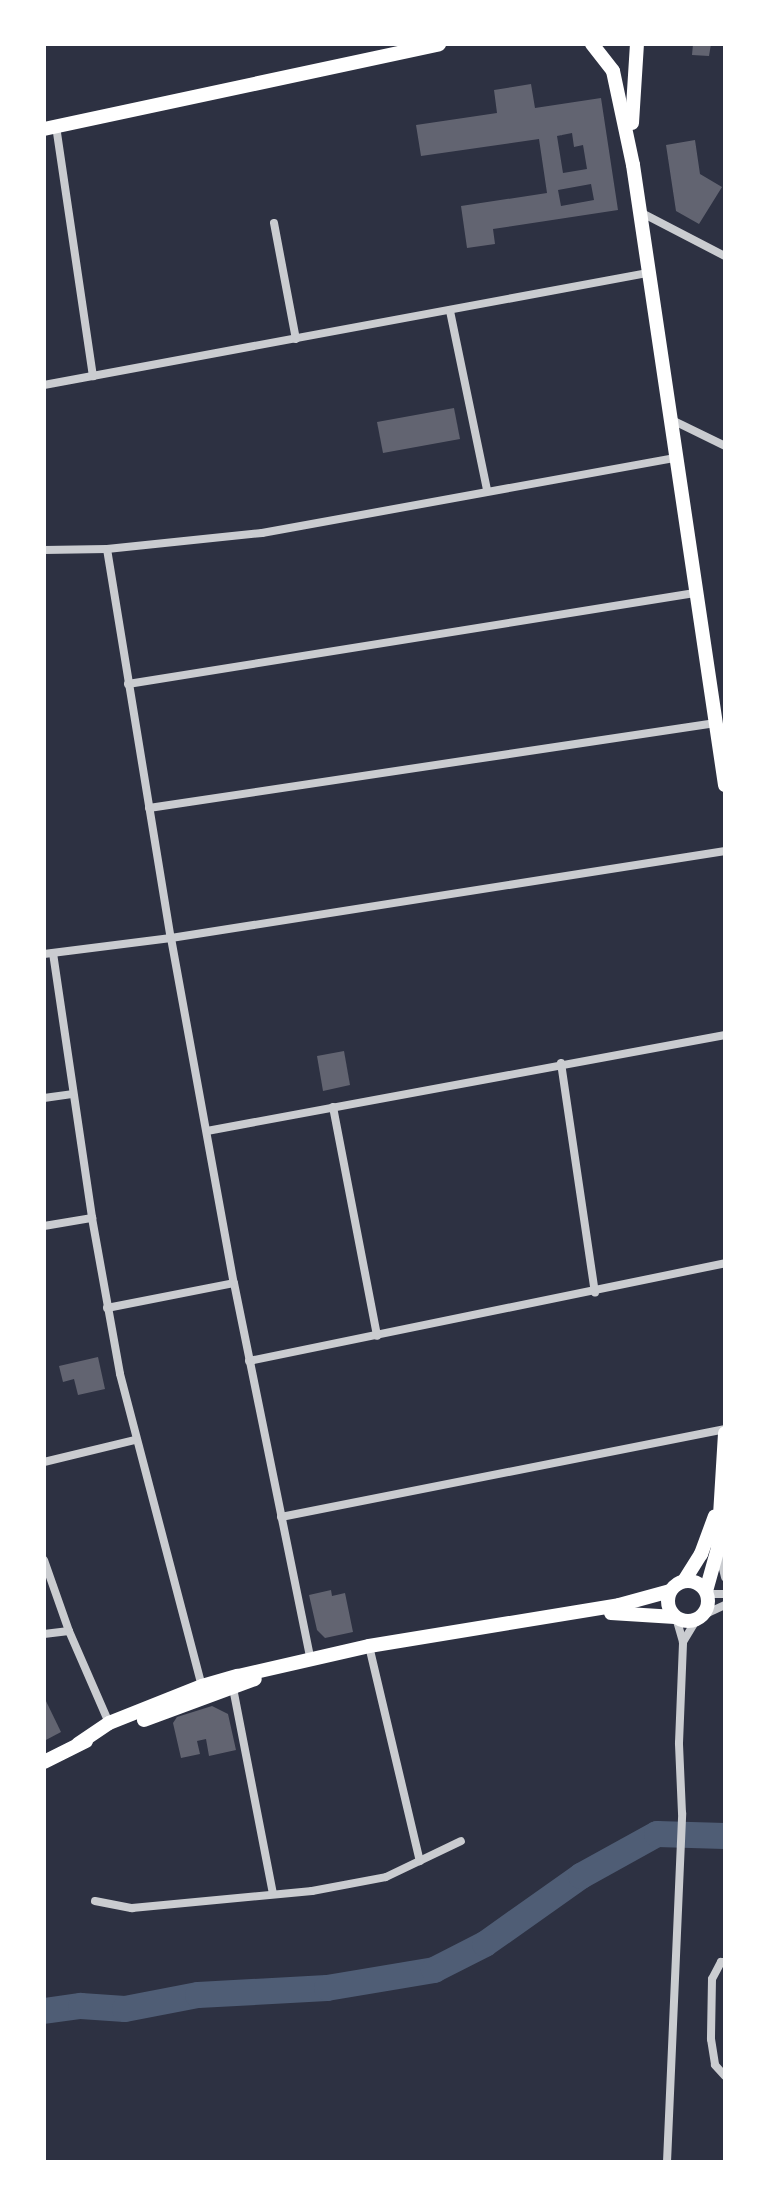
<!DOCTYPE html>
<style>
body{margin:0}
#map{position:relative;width:769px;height:2206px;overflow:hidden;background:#2d3142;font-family:"Libre Baskerville",serif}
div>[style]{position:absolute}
.river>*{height:26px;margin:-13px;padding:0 13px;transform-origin:13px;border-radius:13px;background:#4f5d75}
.building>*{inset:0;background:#626471}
.minor>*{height:8px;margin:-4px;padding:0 4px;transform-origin:4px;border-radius:4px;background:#caccd0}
.primary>*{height:14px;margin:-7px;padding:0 7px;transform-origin:7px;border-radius:7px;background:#fff}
.primary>.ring{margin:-7px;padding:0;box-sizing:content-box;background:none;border:14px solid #fff;border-radius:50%}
span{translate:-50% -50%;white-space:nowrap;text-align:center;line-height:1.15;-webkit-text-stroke:8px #fff;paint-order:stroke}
.frame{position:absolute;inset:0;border:46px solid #fff;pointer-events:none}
</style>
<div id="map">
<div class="river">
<div style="left:44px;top:2011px;width:37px;rotate:-8deg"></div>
<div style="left:81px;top:2006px;width:44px;rotate:3.9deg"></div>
<div style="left:125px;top:2009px;width:74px;rotate:-10.9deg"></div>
<div style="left:198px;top:1995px;width:129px;rotate:-3.1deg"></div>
<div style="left:327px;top:1988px;width:109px;rotate:-9.5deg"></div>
<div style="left:434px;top:1970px;width:57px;rotate:-27deg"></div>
<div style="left:485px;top:1944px;width:118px;rotate:-35.3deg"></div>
<div style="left:581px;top:1876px;width:87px;rotate:-28.9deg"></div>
<div style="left:657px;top:1834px;width:68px;rotate:1.7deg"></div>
</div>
<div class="building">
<div style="clip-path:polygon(693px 44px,711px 44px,709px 56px,692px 55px)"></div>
<div style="clip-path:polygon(evenodd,531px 84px,535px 108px,601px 98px,618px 210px,493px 229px,495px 244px,467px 248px,461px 206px,547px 193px,539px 139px,421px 156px,416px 125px,497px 113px,494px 90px,531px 84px,572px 133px,574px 147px,583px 145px,587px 169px,563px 173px,557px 136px,572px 133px,531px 84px,591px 184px,594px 200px,561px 206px,558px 190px,591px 184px)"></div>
<div style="clip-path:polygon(695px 140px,700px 174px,722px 187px,699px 224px,676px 211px,666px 145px)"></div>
<div style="clip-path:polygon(454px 408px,460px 439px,383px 453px,377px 422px)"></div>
<div style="clip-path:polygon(344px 1051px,350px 1085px,323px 1091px,317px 1056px)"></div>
<div style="clip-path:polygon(98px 1357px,105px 1389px,78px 1395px,74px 1379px,63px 1382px,59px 1366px)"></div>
<div style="clip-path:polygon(331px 1590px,332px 1596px,345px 1593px,353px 1632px,325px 1638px,317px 1630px,309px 1595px)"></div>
<div style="clip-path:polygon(44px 1697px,61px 1732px,44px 1741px)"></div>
<div style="clip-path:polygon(212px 1706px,228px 1714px,236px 1750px,209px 1756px,206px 1739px,197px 1741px,200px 1754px,181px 1758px,173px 1723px,177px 1717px)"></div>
</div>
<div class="minor">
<div style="left:56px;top:126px;width:253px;rotate:81.6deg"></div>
<div style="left:640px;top:212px;width:96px;rotate:27.4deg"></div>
<div style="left:274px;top:223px;width:118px;rotate:79.3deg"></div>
<div style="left:450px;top:311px;width:183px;rotate:78.3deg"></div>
<div style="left:44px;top:385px;width:613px;rotate:-10.52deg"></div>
<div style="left:672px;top:420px;width:59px;rotate:26.1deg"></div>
<div style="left:107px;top:549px;width:394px;rotate:80.7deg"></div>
<div style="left:171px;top:938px;width:351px;rotate:79.7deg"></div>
<div style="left:234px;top:1283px;width:386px;rotate:78.5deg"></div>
<div style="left:44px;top:550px;width:63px;rotate:-0.9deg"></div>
<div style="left:107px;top:549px;width:156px;rotate:-5.9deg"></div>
<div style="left:262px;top:533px;width:420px;rotate:-10.3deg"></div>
<div style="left:128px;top:684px;width:574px;rotate:-9.12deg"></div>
<div style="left:149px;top:808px;width:573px;rotate:-8.53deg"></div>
<div style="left:53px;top:953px;width:268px;rotate:81.6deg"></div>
<div style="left:92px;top:1218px;width:158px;rotate:79.8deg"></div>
<div style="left:120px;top:1374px;width:323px;rotate:75.3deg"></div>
<div style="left:44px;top:954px;width:128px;rotate:-7.2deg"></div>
<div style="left:171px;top:938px;width:561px;rotate:-8.92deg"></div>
<div style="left:561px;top:1063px;width:232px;rotate:81.6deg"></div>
<div style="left:44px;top:1098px;width:28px;rotate:-8deg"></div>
<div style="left:333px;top:1107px;width:233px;rotate:79.1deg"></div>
<div style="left:207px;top:1131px;width:527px;rotate:-10.5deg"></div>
<div style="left:44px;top:1226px;width:49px;rotate:-9.5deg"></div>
<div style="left:107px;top:1308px;width:129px;rotate:-11.1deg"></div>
<div style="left:249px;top:1361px;width:486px;rotate:-11.6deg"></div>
<div style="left:44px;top:1462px;width:94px;rotate:-13.6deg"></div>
<div style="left:281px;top:1517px;width:453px;rotate:-11.2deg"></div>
<div style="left:720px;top:1557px;width:21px;rotate:76deg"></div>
<div style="left:44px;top:1560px;width:75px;rotate:70.6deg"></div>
<div style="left:69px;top:1631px;width:100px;rotate:66.5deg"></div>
<div style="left:707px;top:1594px;width:18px"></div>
<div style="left:701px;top:1616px;width:26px;rotate:-25deg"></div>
<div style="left:44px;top:1634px;width:25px;rotate:-7deg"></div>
<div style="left:683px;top:1642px;width:27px;rotate:-59deg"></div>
<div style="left:369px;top:1646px;width:221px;rotate:76.7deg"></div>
<div style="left:233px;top:1688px;width:209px;rotate:79deg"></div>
<div style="left:95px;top:1901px;width:38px;rotate:11deg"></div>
<div style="left:132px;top:1908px;width:181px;rotate:-5.4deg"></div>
<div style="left:312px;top:1891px;width:75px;rotate:-10.7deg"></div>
<div style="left:386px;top:1877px;width:83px;rotate:-25.6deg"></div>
<div style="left:725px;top:1962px;width:4px;rotate:180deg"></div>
<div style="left:721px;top:1962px;width:19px;rotate:118deg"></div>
<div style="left:712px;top:1979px;width:60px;rotate:91deg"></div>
<div style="left:711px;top:2039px;width:26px;rotate:81deg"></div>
<div style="left:715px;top:2065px;width:15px;rotate:48deg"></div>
<div style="left:667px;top:2162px;width:349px;rotate:-87.5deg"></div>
<div style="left:682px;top:1813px;width:70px;rotate:-92.5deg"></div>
<div style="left:679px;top:1743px;width:101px;rotate:-87.7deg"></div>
<div style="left:683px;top:1642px;width:25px;rotate:-106deg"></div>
</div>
<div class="primary">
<div style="left:592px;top:44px;width:34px;rotate:52deg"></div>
<div style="left:613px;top:71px;width:96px;rotate:78deg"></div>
<div style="left:633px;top:165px;width:627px;rotate:81.56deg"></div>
<div style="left:632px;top:123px;width:79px;rotate:-86.4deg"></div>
<div style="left:44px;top:129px;width:404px;rotate:-12.1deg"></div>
<div class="ring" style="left:668px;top:1581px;width:26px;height:26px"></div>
<div style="left:684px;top:1581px;width:32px;rotate:-58deg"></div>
<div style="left:701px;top:1554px;width:40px;rotate:-69.8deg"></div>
<div style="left:706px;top:1591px;width:45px;rotate:-74.4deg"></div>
<div style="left:718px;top:1548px;width:115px;rotate:-86.5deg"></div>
<div style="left:611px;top:1613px;width:64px;rotate:3.6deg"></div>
<div style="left:144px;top:1720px;width:118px;rotate:-20.3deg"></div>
<div style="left:78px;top:1744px;width:37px;rotate:-34deg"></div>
<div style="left:109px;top:1723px;width:100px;rotate:-21.7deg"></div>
<div style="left:202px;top:1686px;width:37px;rotate:-16deg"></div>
<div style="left:238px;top:1676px;width:134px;rotate:-12.9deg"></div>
<div style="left:369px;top:1646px;width:253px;rotate:-9.3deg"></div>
<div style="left:619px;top:1605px;width:53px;rotate:-15.4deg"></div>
<div style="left:44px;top:1762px;width:47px;rotate:-26.6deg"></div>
</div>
<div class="frame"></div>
</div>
